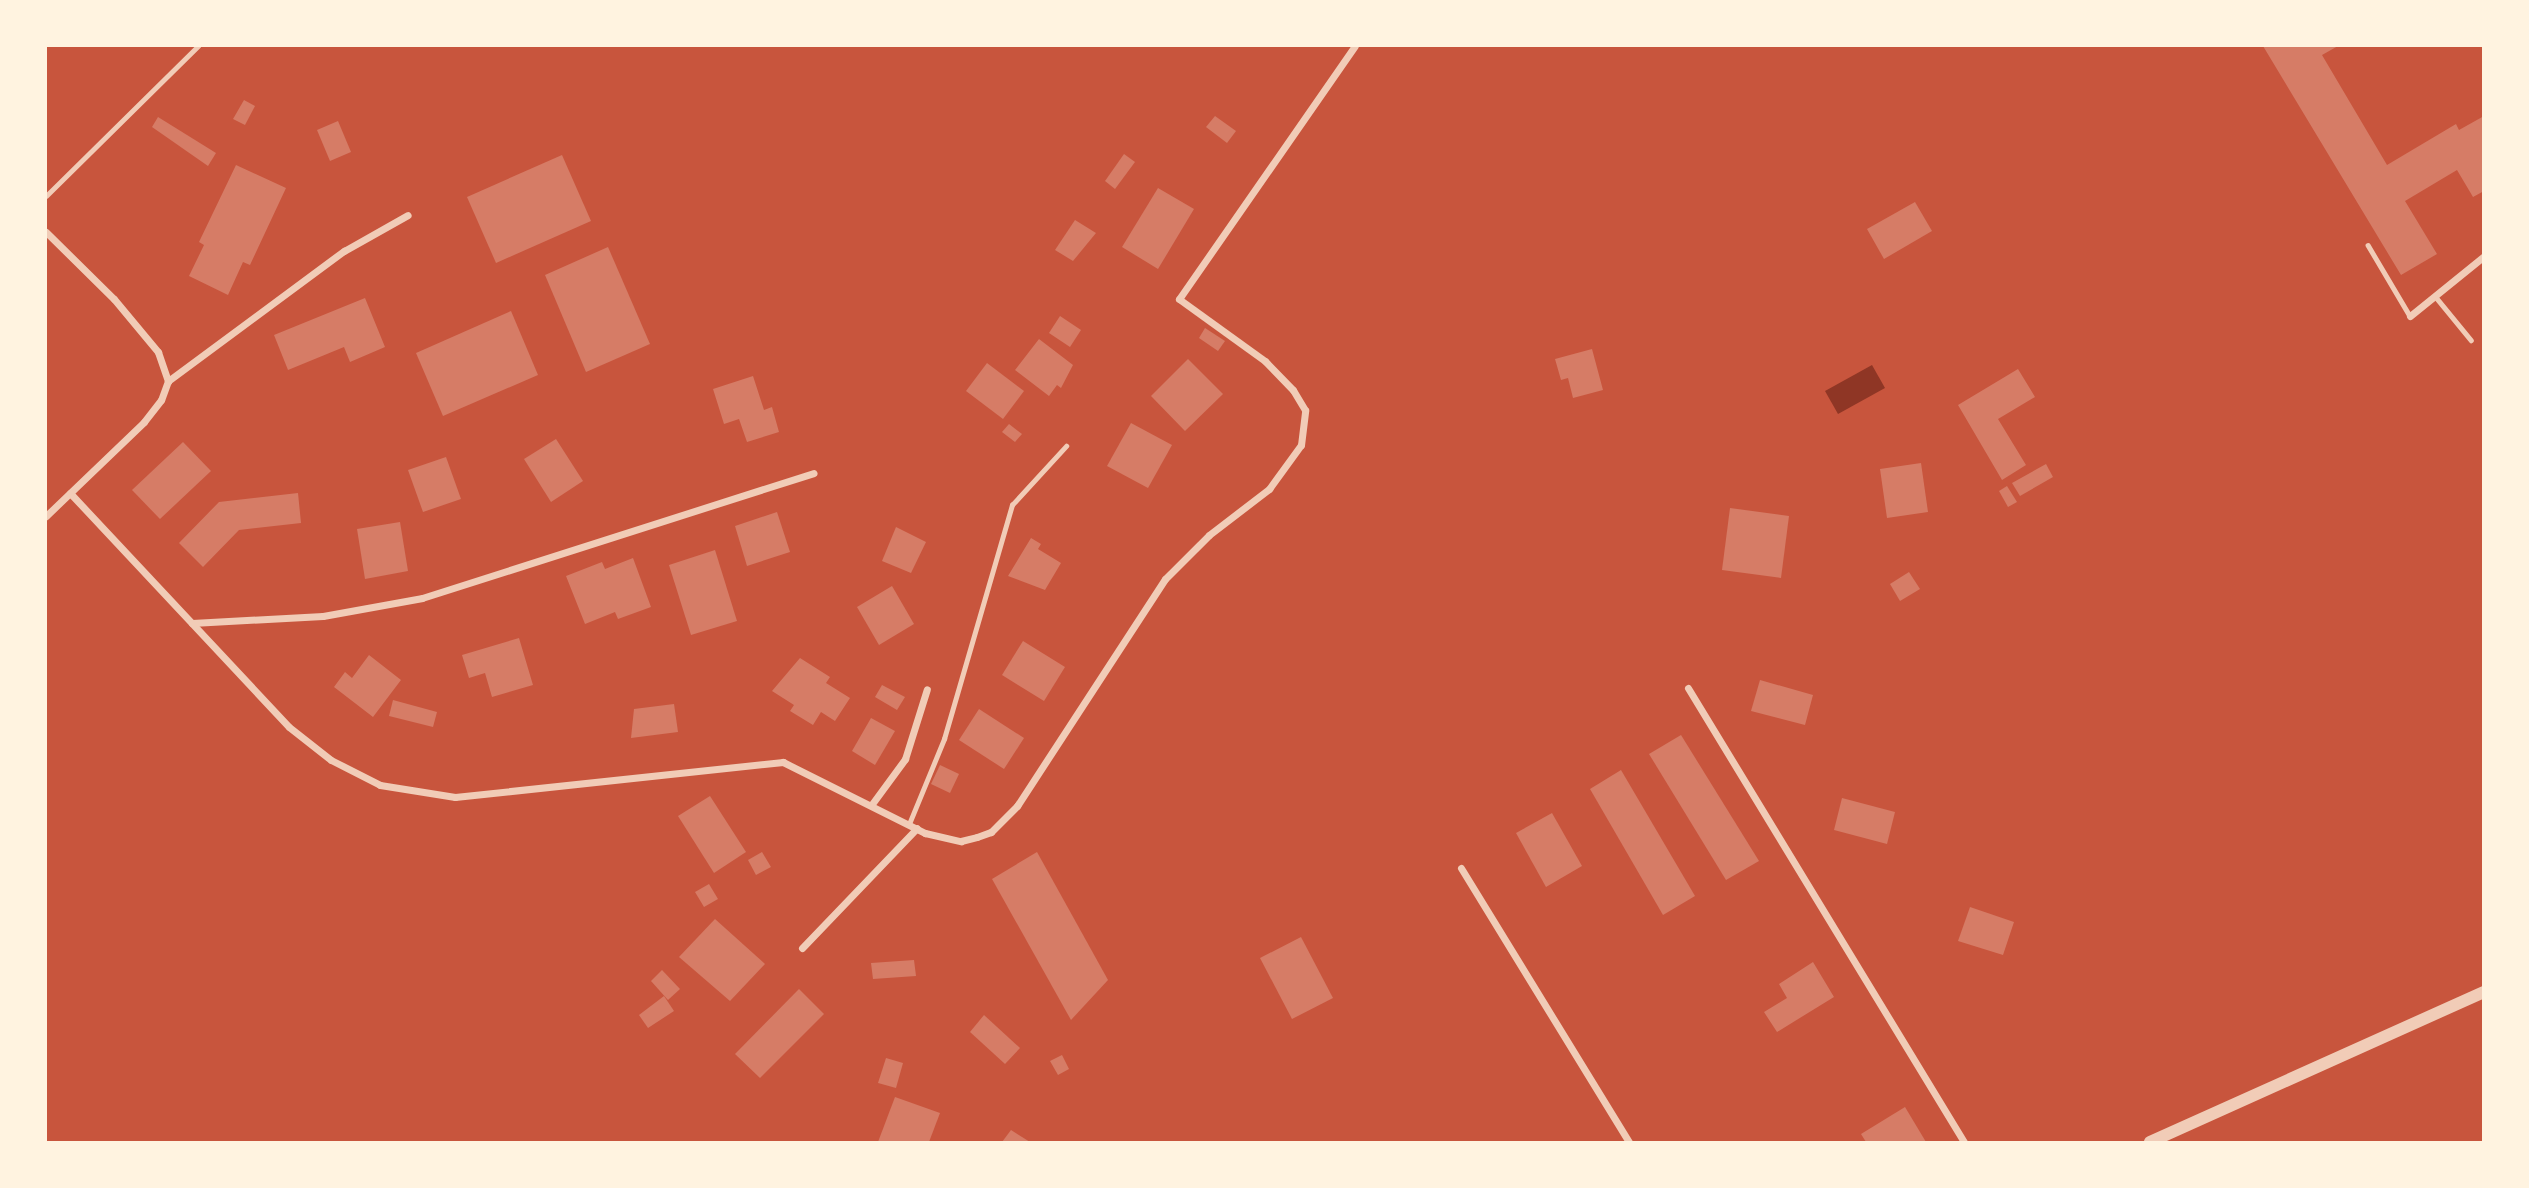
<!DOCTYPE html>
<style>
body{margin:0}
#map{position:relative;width:2529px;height:1188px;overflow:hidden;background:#c8553d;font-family:"Titillium Web",sans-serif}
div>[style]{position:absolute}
.water>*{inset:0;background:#8f3625}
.building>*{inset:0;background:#d67c66}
.service>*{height:4.5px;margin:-2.25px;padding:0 2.25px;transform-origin:2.25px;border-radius:2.25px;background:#f1ccb7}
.minor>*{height:7px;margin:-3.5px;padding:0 3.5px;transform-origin:3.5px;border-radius:3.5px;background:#f1ccb7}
.tertiary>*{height:12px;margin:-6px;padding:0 6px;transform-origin:6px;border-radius:6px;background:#f1ccb7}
span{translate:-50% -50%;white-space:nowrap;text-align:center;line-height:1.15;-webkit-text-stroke:5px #fff3e0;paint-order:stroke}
.frame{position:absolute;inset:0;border:47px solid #fff3e0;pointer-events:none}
</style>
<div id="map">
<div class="water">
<div style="clip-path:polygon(1872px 365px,1885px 388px,1838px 414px,1825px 391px)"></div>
</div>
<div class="building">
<div style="clip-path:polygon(2263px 46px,2338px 46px,2322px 55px,2387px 165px,2456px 124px,2459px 130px,2484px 116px,2484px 191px,2473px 197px,2457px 170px,2405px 201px,2437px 254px,2401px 275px)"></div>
<div style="clip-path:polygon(244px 100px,255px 106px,245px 125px,233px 119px)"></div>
<div style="clip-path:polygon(1215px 116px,1236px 131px,1227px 143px,1206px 127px)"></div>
<div style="clip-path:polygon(158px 117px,216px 153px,208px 166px,152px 127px)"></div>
<div style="clip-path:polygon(338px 121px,351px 152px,330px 161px,317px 130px)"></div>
<div style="clip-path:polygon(1124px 154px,1135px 162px,1115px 189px,1105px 181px)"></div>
<div style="clip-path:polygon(562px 155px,591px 221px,496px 263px,467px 197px)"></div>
<div style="clip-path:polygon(236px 165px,286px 188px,250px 265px,243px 262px,228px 295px,189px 276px,204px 245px,199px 242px)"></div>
<div style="clip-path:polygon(1158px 188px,1194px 209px,1158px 269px,1122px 247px)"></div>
<div style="clip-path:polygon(1915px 202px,1932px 231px,1884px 259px,1867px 229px)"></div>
<div style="clip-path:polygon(1075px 220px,1096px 233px,1073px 261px,1055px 250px)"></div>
<div style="clip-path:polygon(608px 247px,650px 344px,586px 372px,545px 275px)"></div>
<div style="clip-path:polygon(365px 298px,385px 347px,350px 362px,344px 347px,288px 370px,274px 335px)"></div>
<div style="clip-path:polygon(511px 311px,538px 375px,443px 416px,416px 353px)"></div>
<div style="clip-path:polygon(1060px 316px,1081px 330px,1070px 347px,1049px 333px)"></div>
<div style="clip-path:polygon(1205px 328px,1225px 341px,1218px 351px,1199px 338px)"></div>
<div style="clip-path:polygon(1039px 339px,1073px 365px,1061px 388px,1057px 385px,1049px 396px,1015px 370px)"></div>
<div style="clip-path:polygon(1592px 349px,1603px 390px,1573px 398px,1568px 378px,1561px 380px,1555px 359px)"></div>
<div style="clip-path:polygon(1188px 359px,1223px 394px,1185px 431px,1151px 396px)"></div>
<div style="clip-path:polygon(987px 363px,1024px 391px,1003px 419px,966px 391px)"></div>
<div style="clip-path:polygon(2018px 369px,2035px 397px,1998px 419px,2026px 465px,2002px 480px,1958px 405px)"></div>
<div style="clip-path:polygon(753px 376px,764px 410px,772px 407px,779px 432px,747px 442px,739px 419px,724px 424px,713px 389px)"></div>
<div style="clip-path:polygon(1131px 423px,1172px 445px,1148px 488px,1107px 466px)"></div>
<div style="clip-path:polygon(1009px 424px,1022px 434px,1015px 442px,1002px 432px)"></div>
<div style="clip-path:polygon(556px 439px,583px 481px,551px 502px,524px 459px)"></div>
<div style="clip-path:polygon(183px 442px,211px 471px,160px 519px,132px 490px)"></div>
<div style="clip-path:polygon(446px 457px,461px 499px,423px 512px,408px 470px)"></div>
<div style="clip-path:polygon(1921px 463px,1928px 512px,1887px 518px,1880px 469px)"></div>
<div style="clip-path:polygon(2046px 464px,2053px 477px,2020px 496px,2012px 483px)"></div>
<div style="clip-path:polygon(2007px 486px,2017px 502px,2008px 507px,1999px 491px)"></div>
<div style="clip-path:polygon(298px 493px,301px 523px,239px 530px,203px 567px,179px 543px,219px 502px)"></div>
<div style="clip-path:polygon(1730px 508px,1789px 516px,1781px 578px,1722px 570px)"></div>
<div style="clip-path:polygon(777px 512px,790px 552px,747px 566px,735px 526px)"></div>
<div style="clip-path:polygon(400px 522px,408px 571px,365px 579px,357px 529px)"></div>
<div style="clip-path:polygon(896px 527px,926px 542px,911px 573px,882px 561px)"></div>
<div style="clip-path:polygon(1031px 538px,1041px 544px,1038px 549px,1061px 563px,1045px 590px,1008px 576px)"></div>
<div style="clip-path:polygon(715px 550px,737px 621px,691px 635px,669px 565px)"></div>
<div style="clip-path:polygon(633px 558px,651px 607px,618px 619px,615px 612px,585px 624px,566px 576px,602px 562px,605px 569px)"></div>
<div style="clip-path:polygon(1909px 572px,1920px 589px,1900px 601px,1890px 584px)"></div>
<div style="clip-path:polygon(892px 586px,914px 624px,879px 645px,857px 607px)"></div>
<div style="clip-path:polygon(519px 638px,533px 685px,492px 697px,485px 673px,469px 678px,462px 655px)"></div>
<div style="clip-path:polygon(1023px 641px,1065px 667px,1044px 701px,1002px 675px)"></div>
<div style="clip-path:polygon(369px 655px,401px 680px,373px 717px,334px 687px,345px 672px,352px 678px)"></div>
<div style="clip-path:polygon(800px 658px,830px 677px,826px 683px,850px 698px,835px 721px,821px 712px,813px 725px,790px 711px,794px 705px,772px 691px)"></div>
<div style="clip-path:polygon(1760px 680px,1813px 695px,1805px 725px,1751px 711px)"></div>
<div style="clip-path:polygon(882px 685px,905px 697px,897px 710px,875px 697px)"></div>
<div style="clip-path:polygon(393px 700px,437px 712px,433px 727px,389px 716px)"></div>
<div style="clip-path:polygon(674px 704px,678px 732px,631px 738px,634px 709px)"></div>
<div style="clip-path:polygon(979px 709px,1024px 738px,1004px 769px,959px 740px)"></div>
<div style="clip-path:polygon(871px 718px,895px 731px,875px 765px,852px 751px)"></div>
<div style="clip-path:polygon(1681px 735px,1759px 861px,1726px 880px,1649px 754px)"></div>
<div style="clip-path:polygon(940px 765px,959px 774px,950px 793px,931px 784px)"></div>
<div style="clip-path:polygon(1621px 770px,1695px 896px,1663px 915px,1590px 789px)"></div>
<div style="clip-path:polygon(710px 796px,746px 852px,714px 873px,678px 816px)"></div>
<div style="clip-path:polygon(1842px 798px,1895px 812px,1887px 844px,1834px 830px)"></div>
<div style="clip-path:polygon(1552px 813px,1582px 866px,1546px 887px,1516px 833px)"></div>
<div style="clip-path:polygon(762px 852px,771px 867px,756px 875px,748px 860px)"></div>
<div style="clip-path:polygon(1037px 852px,1108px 980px,1071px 1020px,992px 879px)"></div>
<div style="clip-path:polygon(709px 884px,718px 899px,704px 907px,695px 892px)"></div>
<div style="clip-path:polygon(1970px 907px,2014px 922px,2003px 955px,1958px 941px)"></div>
<div style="clip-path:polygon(715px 919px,765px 964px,730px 1001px,679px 957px)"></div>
<div style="clip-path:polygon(1301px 937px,1333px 998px,1292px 1019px,1260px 958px)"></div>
<div style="clip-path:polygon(914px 960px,916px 976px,873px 979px,871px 963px)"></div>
<div style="clip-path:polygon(1813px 962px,1834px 997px,1777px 1032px,1764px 1012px,1787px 998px,1779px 984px)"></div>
<div style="clip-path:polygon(662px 970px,680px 989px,668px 1000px,651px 981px)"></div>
<div style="clip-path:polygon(799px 989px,824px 1014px,760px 1078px,735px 1054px)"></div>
<div style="clip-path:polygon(664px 996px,674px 1011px,648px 1028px,639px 1015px)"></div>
<div style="clip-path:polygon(984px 1015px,1020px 1048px,1005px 1064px,970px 1032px)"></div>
<div style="clip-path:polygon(1062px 1055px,1069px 1069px,1058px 1075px,1050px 1061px)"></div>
<div style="clip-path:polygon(886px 1058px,903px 1063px,896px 1088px,878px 1083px)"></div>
<div style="clip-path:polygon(895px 1097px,940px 1113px,929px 1142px,878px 1142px)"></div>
<div style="clip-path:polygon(1905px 1107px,1926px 1142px,1866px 1142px,1861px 1134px)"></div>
<div style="clip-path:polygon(1011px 1130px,1030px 1142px,1002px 1142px)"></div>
</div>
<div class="service">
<div style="left:46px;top:196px;width:214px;rotate:-44.6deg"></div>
<div style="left:2368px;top:245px;width:82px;rotate:59.4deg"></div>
<div style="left:2435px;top:296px;width:57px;rotate:50.7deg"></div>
<div style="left:909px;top:824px;width:92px;rotate:-67.6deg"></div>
<div style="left:944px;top:739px;width:244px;rotate:-73.8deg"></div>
<div style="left:1012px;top:505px;width:80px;rotate:-47.5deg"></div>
</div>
<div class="minor">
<div style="left:46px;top:232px;width:95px;rotate:44.6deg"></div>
<div style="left:114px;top:299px;width:69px;rotate:50.3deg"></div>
<div style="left:158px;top:352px;width:31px;rotate:71deg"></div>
<div style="left:168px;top:381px;width:20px;rotate:110deg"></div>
<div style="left:161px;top:400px;width:28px;rotate:128deg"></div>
<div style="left:144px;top:422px;width:136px;rotate:136.2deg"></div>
<div style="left:2410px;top:316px;width:95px;rotate:-39deg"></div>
<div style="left:168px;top:381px;width:219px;rotate:-36.5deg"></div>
<div style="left:344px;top:251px;width:73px;rotate:-29.4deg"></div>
<div style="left:70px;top:493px;width:320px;rotate:46.9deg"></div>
<div style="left:289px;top:727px;width:53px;rotate:38.2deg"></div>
<div style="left:331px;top:760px;width:55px;rotate:27deg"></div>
<div style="left:380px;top:785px;width:76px;rotate:9.1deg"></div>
<div style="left:455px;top:797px;width:330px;rotate:-6.1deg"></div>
<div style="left:783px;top:762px;width:159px;rotate:26.6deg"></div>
<div style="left:925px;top:833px;width:37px;rotate:13deg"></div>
<div style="left:961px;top:841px;width:16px;rotate:-14deg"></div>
<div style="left:977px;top:837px;width:15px;rotate:-20deg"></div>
<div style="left:991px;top:832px;width:37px;rotate:-45deg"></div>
<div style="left:1017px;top:806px;width:271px;rotate:-56.9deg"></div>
<div style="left:1165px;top:579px;width:62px;rotate:-45deg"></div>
<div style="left:1209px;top:535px;width:76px;rotate:-37.5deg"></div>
<div style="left:1269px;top:489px;width:54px;rotate:-54deg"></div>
<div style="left:1301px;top:445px;width:35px;rotate:-83deg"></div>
<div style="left:1305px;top:410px;width:23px;rotate:-121deg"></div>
<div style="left:1293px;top:390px;width:40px;rotate:-134deg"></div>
<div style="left:1265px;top:361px;width:106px;rotate:-144.2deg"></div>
<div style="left:1179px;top:299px;width:308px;rotate:-55.2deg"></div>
<div style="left:192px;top:623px;width:131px;rotate:-3.1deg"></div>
<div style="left:323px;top:616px;width:101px;rotate:-10.3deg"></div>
<div style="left:422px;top:598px;width:411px;rotate:-17.7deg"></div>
<div style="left:1688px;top:688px;width:531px;rotate:58.7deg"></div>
<div style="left:872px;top:804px;width:56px;rotate:-53.7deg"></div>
<div style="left:905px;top:759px;width:73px;rotate:-72.6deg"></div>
<div style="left:1461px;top:868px;width:321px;rotate:58.5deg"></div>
<div style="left:802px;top:948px;width:166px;rotate:-46.2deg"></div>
</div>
<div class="tertiary">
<div style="left:2150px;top:1142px;width:366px;rotate:-24.2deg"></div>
</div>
<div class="frame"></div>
</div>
